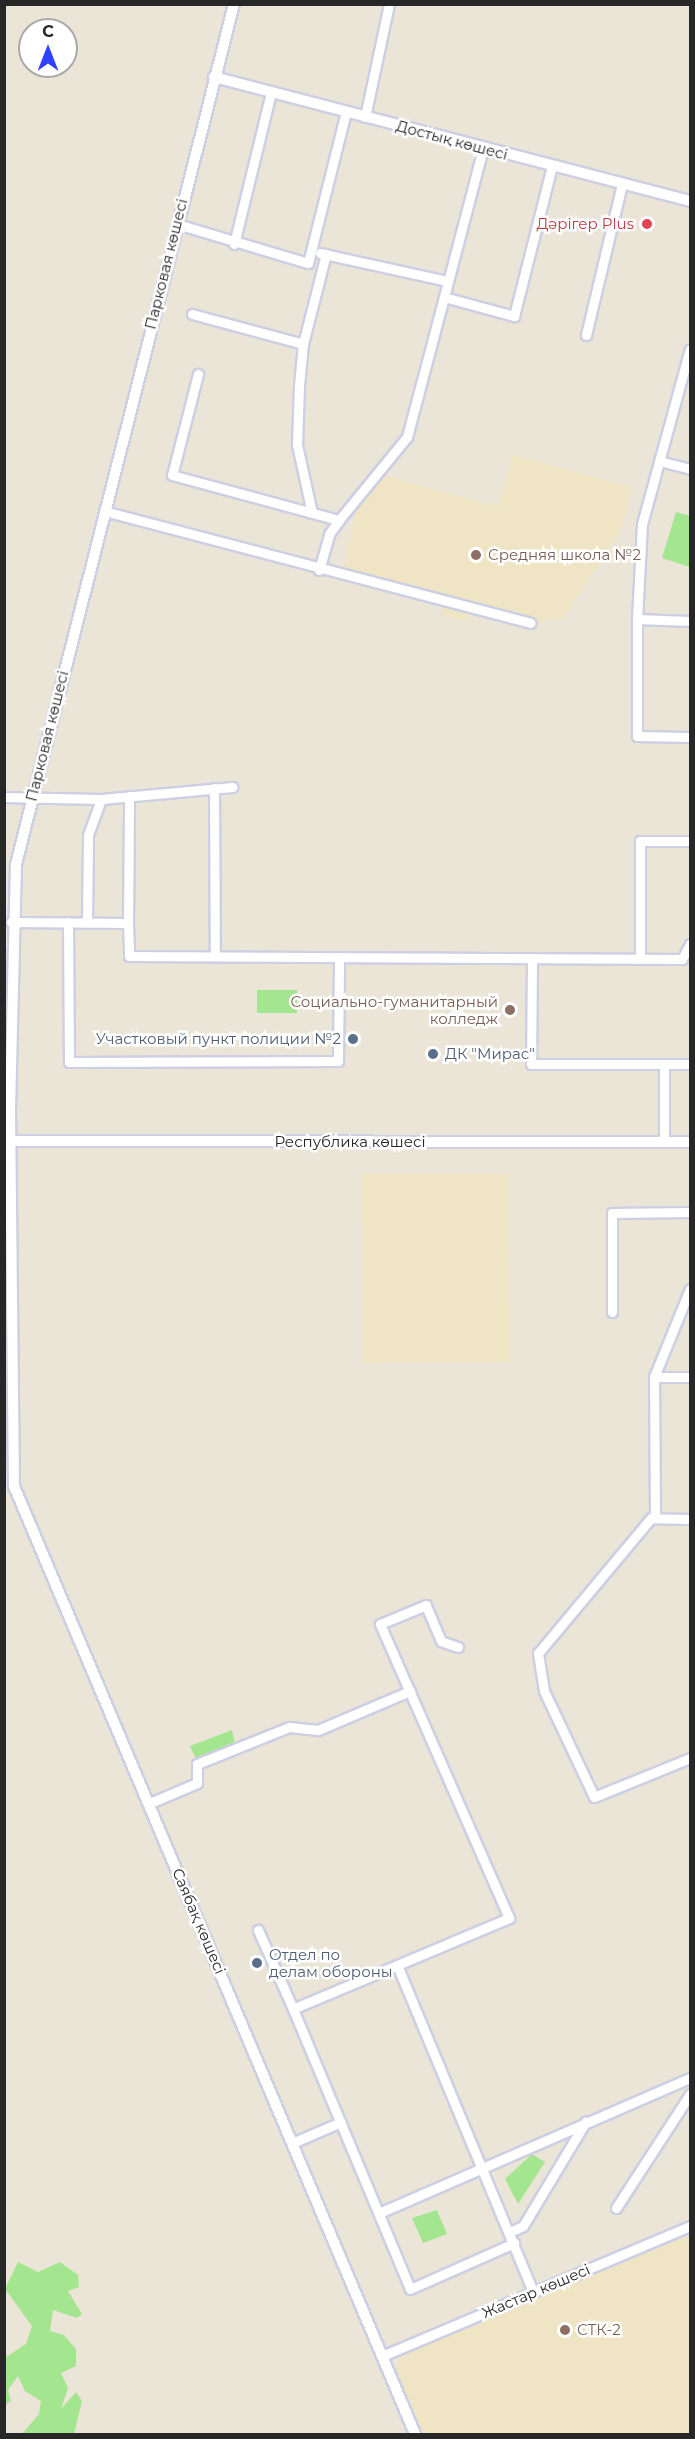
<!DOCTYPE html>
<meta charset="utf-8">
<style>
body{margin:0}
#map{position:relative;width:695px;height:2439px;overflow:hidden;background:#ebe5d7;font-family:Montserrat,sans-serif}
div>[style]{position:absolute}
.education>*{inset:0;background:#efe5c5}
.green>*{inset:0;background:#a4e68f}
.roads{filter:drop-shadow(2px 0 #cdcfe2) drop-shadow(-2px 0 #cdcfe2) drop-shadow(0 2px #cdcfe2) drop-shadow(0 -2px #cdcfe2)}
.minor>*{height:9px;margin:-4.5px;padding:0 4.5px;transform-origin:4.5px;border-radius:4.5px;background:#fff}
.tertiary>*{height:10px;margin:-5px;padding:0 5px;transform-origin:5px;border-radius:5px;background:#fff}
.dots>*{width:16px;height:16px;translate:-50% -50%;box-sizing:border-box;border:3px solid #fff;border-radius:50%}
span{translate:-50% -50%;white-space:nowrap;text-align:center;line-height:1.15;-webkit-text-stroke:5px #fff;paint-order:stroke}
.street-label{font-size:15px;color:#272727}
.health-label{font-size:15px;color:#be3a42}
.right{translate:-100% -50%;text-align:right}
.education-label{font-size:15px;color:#785e54}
.left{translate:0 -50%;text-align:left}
.service-label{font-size:15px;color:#4e5e75}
.frame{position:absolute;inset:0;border:6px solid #272727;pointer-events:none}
.north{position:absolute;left:18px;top:18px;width:60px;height:60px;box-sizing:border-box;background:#fff;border:2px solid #a9a9a9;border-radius:50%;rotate:0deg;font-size:16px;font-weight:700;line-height:24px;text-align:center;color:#272727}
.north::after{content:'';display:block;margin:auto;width:21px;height:27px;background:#3142ff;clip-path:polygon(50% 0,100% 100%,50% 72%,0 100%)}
</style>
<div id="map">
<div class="education">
<div style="clip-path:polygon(513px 455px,632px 487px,621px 530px,562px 620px,541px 620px,538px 629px,470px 611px,467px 622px,441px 615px,444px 604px,342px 580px,357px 504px,386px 476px,498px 507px)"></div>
<div style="clip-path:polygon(362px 1174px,508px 1174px,510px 1362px,363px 1363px)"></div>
<div style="clip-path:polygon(690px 2235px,690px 2434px,422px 2434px,396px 2373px,402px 2355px)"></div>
</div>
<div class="green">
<div style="clip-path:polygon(676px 512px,690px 516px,690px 567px,662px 558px)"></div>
<div style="clip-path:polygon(257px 990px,297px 990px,297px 1013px,257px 1013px)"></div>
<div style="clip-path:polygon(232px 1730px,235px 1744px,196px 1759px,190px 1746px)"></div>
<div style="clip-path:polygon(532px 2154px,545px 2162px,518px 2204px,505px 2179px)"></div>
<div style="clip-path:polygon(437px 2210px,447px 2234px,423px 2243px,412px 2218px)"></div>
<div style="clip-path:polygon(18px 2262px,38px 2272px,60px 2262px,78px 2275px,79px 2287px,68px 2291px,82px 2314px,77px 2318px,53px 2310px,50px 2331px,64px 2335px,76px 2349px,76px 2366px,61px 2373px,68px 2388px,61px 2409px,76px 2392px,82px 2401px,74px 2434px,22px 2434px,39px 2414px,41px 2401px,25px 2391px,18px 2376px,8px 2390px,11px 2401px,5px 2405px,6px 2357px,26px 2344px,32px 2326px,5px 2289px)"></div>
</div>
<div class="roads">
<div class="minor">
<div style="left:365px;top:117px;width:116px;rotate:-78deg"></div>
<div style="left:177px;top:224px;width:137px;rotate:16.6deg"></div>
<div style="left:308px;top:263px;width:156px;rotate:-75.9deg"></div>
<div style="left:234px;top:244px;width:156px;rotate:-76.3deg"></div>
<div style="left:320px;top:253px;width:130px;rotate:12.4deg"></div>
<div style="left:444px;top:297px;width:154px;rotate:-75.3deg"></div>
<div style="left:192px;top:314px;width:115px;rotate:15.1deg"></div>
<div style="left:586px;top:335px;width:155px;rotate:-76.6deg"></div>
<div style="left:198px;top:374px;width:104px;rotate:104.4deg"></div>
<div style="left:172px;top:475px;width:173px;rotate:15.1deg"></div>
<div style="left:339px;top:520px;width:107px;rotate:-50.7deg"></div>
<div style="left:407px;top:437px;width:145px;rotate:-75.2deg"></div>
<div style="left:444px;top:297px;width:73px;rotate:15.2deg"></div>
<div style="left:514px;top:316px;width:155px;rotate:-75.8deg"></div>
<div style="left:659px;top:461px;width:32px;rotate:14deg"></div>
<div style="left:104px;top:511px;width:441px;rotate:14.7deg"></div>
<div style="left:312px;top:513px;width:70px;rotate:-102.4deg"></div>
<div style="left:297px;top:445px;width:59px;rotate:-88.1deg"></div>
<div style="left:299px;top:386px;width:42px;rotate:-84.6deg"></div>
<div style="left:303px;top:344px;width:93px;rotate:-75.7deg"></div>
<div style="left:319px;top:570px;width:37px;rotate:-74deg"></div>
<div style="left:329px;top:534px;width:17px;rotate:-54deg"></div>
<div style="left:637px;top:619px;width:95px;rotate:-87deg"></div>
<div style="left:642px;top:524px;width:181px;rotate:-74.7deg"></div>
<div style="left:690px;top:621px;width:53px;rotate:-177.8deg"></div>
<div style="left:637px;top:619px;width:117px;rotate:90deg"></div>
<div style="left:637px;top:736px;width:53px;rotate:1.1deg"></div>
<div style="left:214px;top:788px;width:168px;rotate:89.7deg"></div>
<div style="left:4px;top:797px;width:97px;rotate:1.2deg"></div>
<div style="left:101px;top:799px;width:132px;rotate:-5.2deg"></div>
<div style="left:11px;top:922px;width:117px;rotate:0.5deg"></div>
<div style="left:128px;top:923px;width:33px;rotate:88deg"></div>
<div style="left:129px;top:956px;width:553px;rotate:0.31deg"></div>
<div style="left:682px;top:959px;width:17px;rotate:-62deg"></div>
<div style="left:68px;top:922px;width:140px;rotate:89.6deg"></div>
<div style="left:69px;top:1062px;width:269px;rotate:-0.2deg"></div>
<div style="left:338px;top:1061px;width:104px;rotate:-89.4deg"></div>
<div style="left:87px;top:922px;width:87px;rotate:-89.3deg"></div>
<div style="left:88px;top:835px;width:38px;rotate:-70deg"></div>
<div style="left:128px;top:923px;width:127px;rotate:-89.5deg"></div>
<div style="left:532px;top:958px;width:106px;rotate:90.5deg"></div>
<div style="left:531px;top:1064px;width:133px"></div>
<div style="left:664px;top:1064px;width:78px;rotate:90deg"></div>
<div style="left:640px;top:959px;width:118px;rotate:-90deg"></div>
<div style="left:640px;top:841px;width:50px"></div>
<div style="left:664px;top:1064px;width:26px"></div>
<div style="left:612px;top:1312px;width:99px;rotate:-90deg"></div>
<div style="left:612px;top:1213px;width:78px;rotate:-0.7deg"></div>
<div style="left:654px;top:1377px;width:36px"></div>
<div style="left:655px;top:1518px;width:141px;rotate:-90.4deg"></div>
<div style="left:654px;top:1377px;width:95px;rotate:-67.8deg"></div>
<div style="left:690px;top:1519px;width:39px;rotate:-179deg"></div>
<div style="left:651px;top:1518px;width:176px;rotate:129.9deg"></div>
<div style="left:538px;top:1653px;width:38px;rotate:81deg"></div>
<div style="left:544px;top:1691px;width:117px;rotate:64.7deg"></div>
<div style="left:594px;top:1797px;width:104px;rotate:-22.1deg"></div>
<div style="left:458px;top:1647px;width:18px;rotate:-161deg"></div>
<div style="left:441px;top:1641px;width:39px;rotate:-113deg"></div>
<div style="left:426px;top:1605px;width:50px;rotate:157.6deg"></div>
<div style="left:380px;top:1624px;width:321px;rotate:66.3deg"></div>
<div style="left:509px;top:1918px;width:234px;rotate:157.2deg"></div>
<div style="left:293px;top:2009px;width:303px;rotate:67.3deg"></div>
<div style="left:410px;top:2289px;width:114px;rotate:-23.9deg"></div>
<div style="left:150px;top:1803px;width:51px;rotate:-23.1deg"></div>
<div style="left:197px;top:1783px;width:19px;rotate:-90deg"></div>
<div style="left:197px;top:1764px;width:99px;rotate:-21.9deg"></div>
<div style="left:289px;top:1727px;width:29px;rotate:6deg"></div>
<div style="left:318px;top:1730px;width:100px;rotate:-23deg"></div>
<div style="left:258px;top:1930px;width:86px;rotate:66.1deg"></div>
<div style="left:397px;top:1965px;width:354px;rotate:67.4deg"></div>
<div style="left:292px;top:2143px;width:53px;rotate:-23.2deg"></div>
<div style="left:616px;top:2208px;width:136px;rotate:-57deg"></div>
<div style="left:379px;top:2213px;width:339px;rotate:-23.5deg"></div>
<div style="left:510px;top:2232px;width:14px;rotate:-25deg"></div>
<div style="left:523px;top:2226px;width:122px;rotate:-59deg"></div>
<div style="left:382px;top:2356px;width:334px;rotate:-22.9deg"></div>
</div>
<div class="tertiary">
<div style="left:234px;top:4px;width:887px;rotate:104.22deg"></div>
<div style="left:16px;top:864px;width:245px;rotate:91.4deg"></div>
<div style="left:10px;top:1109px;width:377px;rotate:89.4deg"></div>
<div style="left:14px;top:1486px;width:1029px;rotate:67.07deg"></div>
<div style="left:214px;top:77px;width:492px;rotate:14.6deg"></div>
<div style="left:10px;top:1141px;width:680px;rotate:0.08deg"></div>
</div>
</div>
<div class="dots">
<div style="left:647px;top:224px;background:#e0444e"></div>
<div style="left:476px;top:555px;background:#8d6e63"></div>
<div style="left:510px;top:1010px;background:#8d6e63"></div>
<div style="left:353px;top:1039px;background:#5c6f8a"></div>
<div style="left:433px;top:1054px;background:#5c6f8a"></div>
<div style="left:257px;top:1963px;background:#5c6f8a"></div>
<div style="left:565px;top:2330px;background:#8d6e63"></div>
</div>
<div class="street-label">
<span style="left:452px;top:140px;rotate:15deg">Достық көшесі</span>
<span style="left:166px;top:264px;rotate:-76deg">Парковая көшесі</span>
<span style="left:47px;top:736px;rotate:-76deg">Парковая көшесі</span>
<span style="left:350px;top:1142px">Республика көшесі</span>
<span style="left:199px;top:1921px;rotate:67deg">Саябақ көшесі</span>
<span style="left:536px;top:2291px;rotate:-23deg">Жастар көшесі</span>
</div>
<div class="health-label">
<span class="right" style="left:634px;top:224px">Дәрігер Plus</span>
</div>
<div class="education-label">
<span class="left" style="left:488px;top:555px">Средняя школа №2</span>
<span class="right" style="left:498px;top:1010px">Социально-гуманитарный<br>колледж</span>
<span class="left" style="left:577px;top:2330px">СТК-2</span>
</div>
<div class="service-label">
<span class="right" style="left:341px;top:1039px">Участковый пункт полиции №2</span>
<span class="left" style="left:445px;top:1054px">ДК "Мирас"</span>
<span class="left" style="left:269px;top:1963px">Отдел по<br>делам обороны</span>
</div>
<div class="frame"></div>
<div class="north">С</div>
</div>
